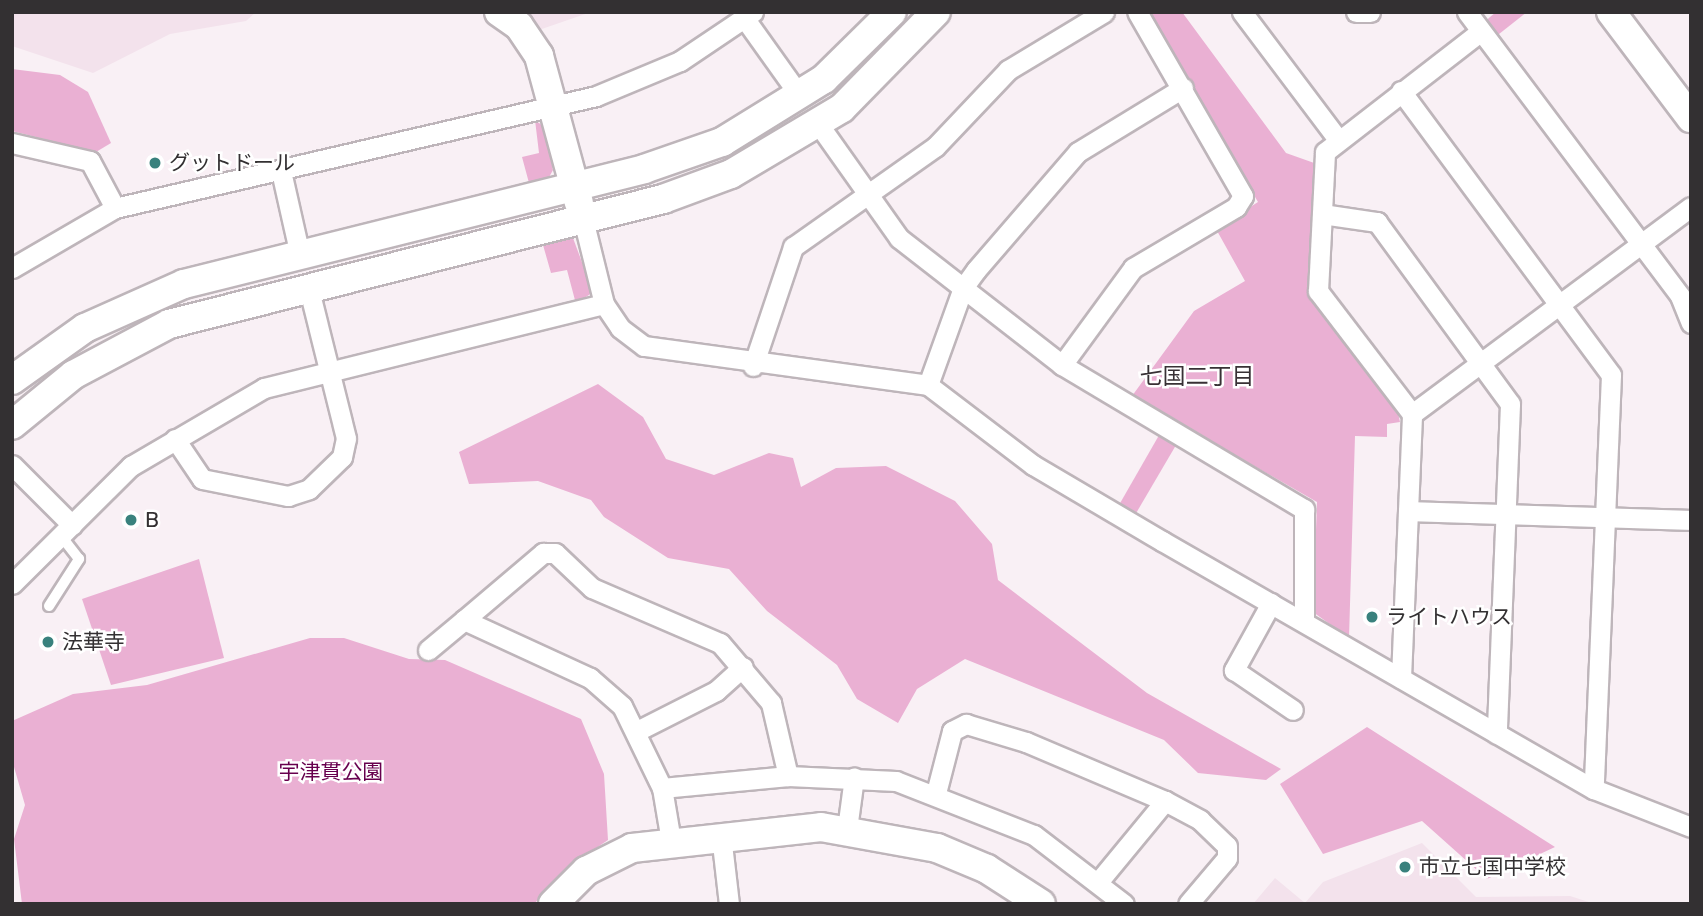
<!DOCTYPE html>
<meta charset="utf-8">
<style>
body{margin:0}
#map{position:relative;width:1703px;height:916px;overflow:hidden;background:#f9f0f5;font-family:Rubik,"Noto Sans JP",sans-serif}
div>[style]{position:absolute}
.built>*{inset:0;background:#f3e2ec}
.green>*{inset:0;background:#eab0d3}
.roads{filter:drop-shadow(2px 0 #beb5ba) drop-shadow(-2px 0 #beb5ba) drop-shadow(0 2px #beb5ba) drop-shadow(0 -2px #beb5ba)}
.lane>*{height:10px;margin:-5px;padding:0 5px;transform-origin:5px;border-radius:5px;background:#fff}
.street>*{height:19px;margin:-9.5px;padding:0 9.5px;transform-origin:9.5px;border-radius:9.5px;background:#fff}
.secondary>*{height:28px;margin:-14px;padding:0 14px;transform-origin:14px;border-radius:14px;background:#fff}
.dots>*{width:19px;height:19px;translate:-50% -50%;box-sizing:border-box;border:4px solid #fff;border-radius:50%}
span{translate:-50% -50%;white-space:nowrap;text-align:center;line-height:1.15;-webkit-text-stroke:5px #fff;paint-order:stroke}
.poi-label{font-size:21px;color:#333032}
.left{translate:0 -50%;text-align:left}
.park-label{font-size:21px;color:#67004e}
.neighbourhood-label{font-size:23px;color:#383135}
.frame{position:absolute;inset:0;border:14px solid #333032;pointer-events:none}
</style>
<div id="map">
<div class="built">
<div style="clip-path:polygon(12px 12px,256px 12px,246px 21px,170px 34px,93px 73px,12px 46px)"></div>
<div style="clip-path:polygon(516px 12px,591px 12px,536px 31px)"></div>
<div style="clip-path:polygon(1422px 843px,1476px 897px,1570px 896px,1595px 904px,1253px 904px,1275px 878px,1305px 903px,1323px 882px)"></div>
</div>
<div class="green">
<div style="clip-path:polygon(1146px 12px,1182px 12px,1286px 153px,1317px 164px,1308px 292px,1398px 413px,1400px 422px,1387px 424px,1387px 437px,1355px 436px,1349px 638px,1313px 612px,1317px 502px,1132px 396px,1194px 311px,1245px 281px,1216px 229px,1258px 202px)"></div>
<div style="clip-path:polygon(1496px 12px,1527px 12px,1494px 38px,1483px 23px)"></div>
<div style="clip-path:polygon(12px 69px,60px 75px,88px 92px,111px 143px,96px 152px,12px 131px)"></div>
<div style="clip-path:polygon(535px 120px,543px 126px,553px 170px,548px 179px,529px 183px,522px 157px,539px 153px)"></div>
<div style="clip-path:polygon(573px 238px,593px 292px,576px 304px,567px 270px,551px 273px,543px 245px)"></div>
<div style="clip-path:polygon(598px 384px,643px 417px,666px 459px,714px 475px,769px 453px,793px 458px,801px 487px,836px 468px,886px 466px,955px 501px,992px 544px,998px 580px,1147px 693px,1281px 769px,1266px 780px,1198px 773px,1164px 740px,965px 659px,917px 689px,898px 723px,857px 699px,837px 665px,767px 611px,729px 569px,668px 558px,604px 517px,591px 500px,538px 481px,469px 484px,459px 452px)"></div>
<div style="clip-path:polygon(1162px 430px,1179px 440px,1135px 515px,1119px 505px)"></div>
<div style="clip-path:polygon(199px 559px,224px 658px,111px 685px,82px 599px)"></div>
<div style="clip-path:polygon(310px 638px,344px 638px,409px 659px,445px 660px,581px 719px,604px 774px,608px 840px,568px 867px,534px 904px,22px 904px,14px 839px,25px 805px,12px 760px,12px 721px,73px 694px,147px 685px)"></div>
<div style="clip-path:polygon(1367px 727px,1555px 847px,1487px 879px,1422px 821px,1323px 854px,1280px 784px)"></div>
</div>
<div class="roads">
<div class="lane">
<div style="left:49px;top:606px;width:56px;rotate:-57.4deg"></div>
<div style="left:79px;top:559px;width:29px;rotate:-128deg"></div>
</div>
<div class="street">
<div style="left:1242px;top:12px;width:158px;rotate:53deg"></div>
<div style="left:1356px;top:12px;width:14px"></div>
<div style="left:1467px;top:12px;width:355px;rotate:53.1deg"></div>
<div style="left:1680px;top:296px;width:29px;rotate:68deg"></div>
<div style="left:745px;top:19px;width:95px;rotate:54.5deg"></div>
<div style="left:1401px;top:91px;width:353px;rotate:53.5deg"></div>
<div style="left:1611px;top:375px;width:414px;rotate:92.4deg"></div>
<div style="left:819px;top:125px;width:138px;rotate:54.7deg"></div>
<div style="left:899px;top:238px;width:207px;rotate:37.9deg"></div>
<div style="left:1062px;top:365px;width:282px;rotate:30.8deg"></div>
<div style="left:1304px;top:509px;width:113px;rotate:90deg"></div>
<div style="left:12px;top:143px;width:80px;rotate:13deg"></div>
<div style="left:90px;top:161px;width:53px;rotate:62deg"></div>
<div style="left:281px;top:171px;width:86px;rotate:77.3deg"></div>
<div style="left:1322px;top:214px;width:56px;rotate:8.3deg"></div>
<div style="left:1377px;top:222px;width:225px;rotate:53.8deg"></div>
<div style="left:1510px;top:404px;width:330px;rotate:92.3deg"></div>
<div style="left:583px;top:219px;width:88px;rotate:76.1deg"></div>
<div style="left:604px;top:304px;width:29px;rotate:56deg"></div>
<div style="left:620px;top:328px;width:30px;rotate:37deg"></div>
<div style="left:644px;top:346px;width:287px;rotate:7.8deg"></div>
<div style="left:928px;top:385px;width:132px;rotate:37.3deg"></div>
<div style="left:1033px;top:465px;width:150px;rotate:30.5deg"></div>
<div style="left:1162px;top:541px;width:498px;rotate:29.9deg"></div>
<div style="left:1594px;top:789px;width:104px;rotate:21.4deg"></div>
<div style="left:12px;top:268px;width:119px;rotate:-30.2deg"></div>
<div style="left:115px;top:208px;width:494px;rotate:-13.1deg"></div>
<div style="left:596px;top:96px;width:91px;rotate:-22.6deg"></div>
<div style="left:680px;top:61px;width:88px;rotate:-33.9deg"></div>
<div style="left:1062px;top:365px;width:120px;rotate:-53.8deg"></div>
<div style="left:1133px;top:268px;width:120px;rotate:-30.6deg"></div>
<div style="left:1236px;top:207px;width:13px;rotate:-58deg"></div>
<div style="left:1243px;top:196px;width:212px;rotate:-119.9deg"></div>
<div style="left:753px;top:366px;width:126px;rotate:-71.4deg"></div>
<div style="left:793px;top:247px;width:174px;rotate:-35.2deg"></div>
<div style="left:935px;top:147px;width:106px;rotate:-46.5deg"></div>
<div style="left:1008px;top:70px;width:112px;rotate:-31.1deg"></div>
<div style="left:928px;top:385px;width:103px;rotate:-70.2deg"></div>
<div style="left:963px;top:288px;width:22px;rotate:-54deg"></div>
<div style="left:976px;top:270px;width:156px;rotate:-49.2deg"></div>
<div style="left:1078px;top:152px;width:123px;rotate:-31.4deg"></div>
<div style="left:1412px;top:414px;width:347px;rotate:-36.6deg"></div>
<div style="left:175px;top:439px;width:48px;rotate:56deg"></div>
<div style="left:202px;top:479px;width:88px;rotate:11.2deg"></div>
<div style="left:288px;top:496px;width:22px;rotate:-18deg"></div>
<div style="left:309px;top:489px;width:46px;rotate:-44.1deg"></div>
<div style="left:342px;top:457px;width:19px;rotate:-78deg"></div>
<div style="left:346px;top:438px;width:157px;rotate:-104deg"></div>
<div style="left:12px;top:465px;width:85px;rotate:45deg"></div>
<div style="left:1408px;top:511px;width:283px;rotate:1.8deg"></div>
<div style="left:12px;top:584px;width:168px;rotate:-44.8deg"></div>
<div style="left:131px;top:466px;width:154px;rotate:-30.4deg"></div>
<div style="left:264px;top:388px;width:350px;rotate:-13.9deg"></div>
<div style="left:1271px;top:603px;width:77px;rotate:118.9deg"></div>
<div style="left:1234px;top:670px;width:71px;rotate:34.1deg"></div>
<div style="left:428px;top:650px;width:47px;rotate:-39.8deg"></div>
<div style="left:1401px;top:678px;width:264px;rotate:-87.6deg"></div>
<div style="left:1412px;top:414px;width:155px;rotate:-127.4deg"></div>
<div style="left:1318px;top:291px;width:139px;rotate:-87.1deg"></div>
<div style="left:1325px;top:152px;width:197px;rotate:-37.8deg"></div>
<div style="left:637px;top:731px;width:89px;rotate:-26.9deg"></div>
<div style="left:716px;top:691px;width:36px;rotate:-42deg"></div>
<div style="left:662px;top:788px;width:127px;rotate:-5.4deg"></div>
<div style="left:788px;top:776px;width:108px;rotate:2.7deg"></div>
<div style="left:896px;top:781px;width:148px;rotate:21.4deg"></div>
<div style="left:1034px;top:835px;width:113px;rotate:37.5deg"></div>
<div style="left:936px;top:793px;width:64px;rotate:-75.5deg"></div>
<div style="left:952px;top:731px;width:16px;rotate:-27deg"></div>
<div style="left:966px;top:724px;width:63px;rotate:16.7deg"></div>
<div style="left:1026px;top:742px;width:151px;rotate:23deg"></div>
<div style="left:1165px;top:801px;width:40px;rotate:28deg"></div>
<div style="left:1200px;top:820px;width:37px;rotate:44deg"></div>
<div style="left:1227px;top:846px;width:12px;rotate:90deg"></div>
<div style="left:1227px;top:858px;width:60px;rotate:130.3deg"></div>
<div style="left:847px;top:829px;width:52px;rotate:-82.3deg"></div>
<div style="left:721px;top:835px;width:69px;rotate:83.4deg"></div>
<div style="left:671px;top:841px;width:54px;rotate:-99.6deg"></div>
<div style="left:662px;top:788px;width:91px;rotate:-116deg"></div>
<div style="left:622px;top:706px;width:43px;rotate:-138.8deg"></div>
<div style="left:590px;top:678px;width:139px;rotate:-155.3deg"></div>
<div style="left:464px;top:620px;width:104px;rotate:-40.3deg"></div>
<div style="left:543px;top:553px;width:12px"></div>
<div style="left:555px;top:553px;width:51px;rotate:43.4deg"></div>
<div style="left:592px;top:588px;width:139px;rotate:23.3deg"></div>
<div style="left:720px;top:643px;width:79px;rotate:49.6deg"></div>
<div style="left:771px;top:703px;width:75px;rotate:76.9deg"></div>
<div style="left:1099px;top:881px;width:104px;rotate:-50.5deg"></div>
</div>
<div class="secondary">
<div style="left:499px;top:12px;width:24px;rotate:35deg"></div>
<div style="left:519px;top:26px;width:36px;rotate:56deg"></div>
<div style="left:539px;top:56px;width:152px;rotate:74.8deg"></div>
<div style="left:1611px;top:12px;width:133px;rotate:53deg"></div>
<div style="left:12px;top:380px;width:90px;rotate:-35.5deg"></div>
<div style="left:85px;top:328px;width:108px;rotate:-24deg"></div>
<div style="left:184px;top:284px;width:474px;rotate:-14deg"></div>
<div style="left:644px;top:169px;width:83px;rotate:-19.1deg"></div>
<div style="left:722px;top:142px;width:120px;rotate:-31.7deg"></div>
<div style="left:824px;top:79px;width:95px;rotate:-44.6deg"></div>
<div style="left:12px;top:425px;width:79px;rotate:-39.3deg"></div>
<div style="left:73px;top:375px;width:109px;rotate:-28deg"></div>
<div style="left:169px;top:324px;width:510px;rotate:-14.2deg"></div>
<div style="left:663px;top:199px;width:72px;rotate:-20.2deg"></div>
<div style="left:731px;top:174px;width:129px;rotate:-30.7deg"></div>
<div style="left:842px;top:108px;width:134px;rotate:-45.6deg"></div>
<div style="left:553px;top:904px;width:47px;rotate:-45deg"></div>
<div style="left:586px;top:871px;width:51px;rotate:-26.6deg"></div>
<div style="left:632px;top:848px;width:190px;rotate:-6.3deg"></div>
<div style="left:821px;top:827px;width:118px;rotate:10.3deg"></div>
<div style="left:937px;top:848px;width:54px;rotate:22.8deg"></div>
<div style="left:987px;top:869px;width:64px;rotate:32.9deg"></div>
</div>
</div>
<div class="dots">
<div style="left:155px;top:163px;background:#39817d"></div>
<div style="left:131px;top:520px;background:#39817d"></div>
<div style="left:1372px;top:617px;background:#39817d"></div>
<div style="left:48px;top:642px;background:#39817d"></div>
<div style="left:1405px;top:867px;background:#39817d"></div>
</div>
<div class="poi-label">
<span class="left" style="left:169px;top:163px">グットドール</span>
<span class="left" style="left:145px;top:520px">B</span>
<span class="left" style="left:1386px;top:617px">ライトハウス</span>
<span class="left" style="left:62px;top:642px">法華寺</span>
<span class="left" style="left:1419px;top:867px">市立七国中学校</span>
</div>
<div class="park-label">
<span style="left:331px;top:772px">宇津貫公園</span>
</div>
<div class="neighbourhood-label">
<span style="left:1197px;top:376px">七国二丁目</span>
</div>
<div class="frame"></div>
</div>
